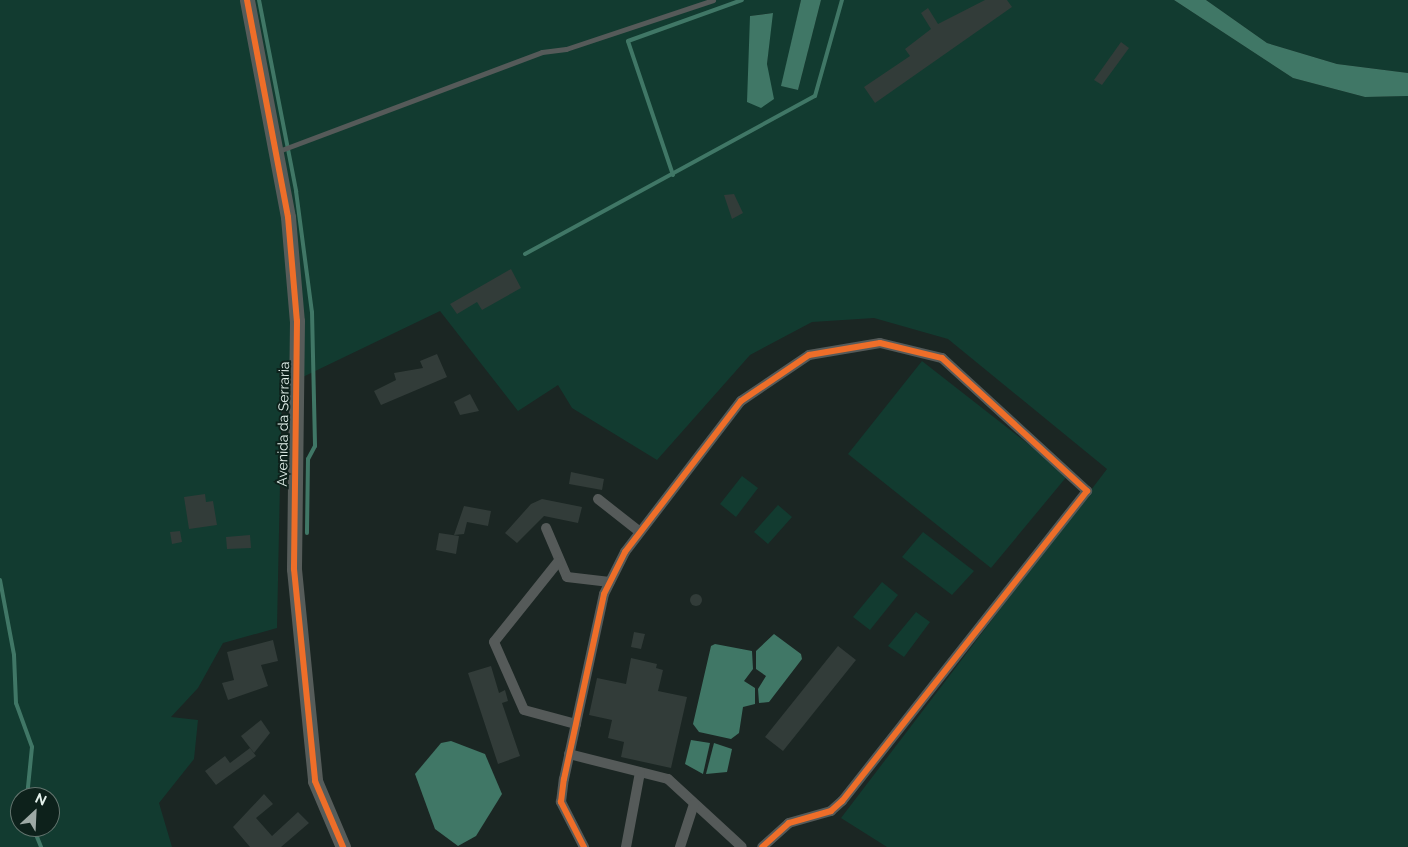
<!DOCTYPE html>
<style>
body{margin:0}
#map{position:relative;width:1408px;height:847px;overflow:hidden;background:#1b2623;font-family:Raleway,sans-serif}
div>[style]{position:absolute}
.green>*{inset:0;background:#123b30}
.water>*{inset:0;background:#407766}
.stream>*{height:4px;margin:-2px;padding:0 2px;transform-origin:2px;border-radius:2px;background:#407766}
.building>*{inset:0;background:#323c39}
.round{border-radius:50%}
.service>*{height:5px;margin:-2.5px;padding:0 2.5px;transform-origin:2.5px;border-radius:2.5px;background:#555a59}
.minor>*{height:10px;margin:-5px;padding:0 5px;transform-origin:5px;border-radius:5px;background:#555a59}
.secondary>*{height:15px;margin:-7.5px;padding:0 7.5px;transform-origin:7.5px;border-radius:7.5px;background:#565c5a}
.cycleway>*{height:6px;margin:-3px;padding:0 3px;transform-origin:3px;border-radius:3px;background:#ee6e29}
span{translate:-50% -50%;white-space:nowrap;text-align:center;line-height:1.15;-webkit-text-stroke:4px #0d211b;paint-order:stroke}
.street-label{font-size:14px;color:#e3f0eb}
.north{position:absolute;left:10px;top:787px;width:50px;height:50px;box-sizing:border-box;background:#0d211b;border:1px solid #63746e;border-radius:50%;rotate:25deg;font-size:14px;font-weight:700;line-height:20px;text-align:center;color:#e3f0eb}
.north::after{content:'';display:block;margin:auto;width:18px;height:22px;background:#9da9a5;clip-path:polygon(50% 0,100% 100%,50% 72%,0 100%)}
</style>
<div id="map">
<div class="green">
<div style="clip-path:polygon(evenodd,0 0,801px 0,782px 86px,798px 90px,821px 0,1174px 0,1293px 78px,1365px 97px,1408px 96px,1408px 847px,887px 847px,841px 818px,1107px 469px,948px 339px,874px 318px,812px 322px,750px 355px,657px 460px,572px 408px,558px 385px,518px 411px,440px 311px,282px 387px,277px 628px,223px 643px,198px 688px,171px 717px,198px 720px,194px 759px,159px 803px,172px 847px,0 847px,0 0,772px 13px,767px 64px,770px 93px,750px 16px,772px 13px,0 0,20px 797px,50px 797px,50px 827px,20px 827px,20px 797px)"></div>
<div style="clip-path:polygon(1206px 0,1408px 0,1408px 73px,1337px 64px,1267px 43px)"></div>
<div style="clip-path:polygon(922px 361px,1068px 475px,991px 568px,848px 454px)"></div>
<div style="clip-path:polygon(742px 476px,758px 488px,736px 517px,720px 504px)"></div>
<div style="clip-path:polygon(778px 505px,792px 517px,768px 544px,754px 532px)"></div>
<div style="clip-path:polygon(923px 532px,974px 571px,952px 595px,902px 557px)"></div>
<div style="clip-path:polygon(882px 582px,898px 595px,870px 630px,853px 617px)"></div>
<div style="clip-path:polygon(916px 612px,930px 622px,904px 657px,888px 646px)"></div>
</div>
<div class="water">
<div style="clip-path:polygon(801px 0,821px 0,798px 90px,781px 86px)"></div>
<div style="clip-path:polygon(1174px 0,1206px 0,1267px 43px,1337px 64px,1408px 73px,1408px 96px,1365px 97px,1293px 78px)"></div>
<div style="clip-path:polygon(773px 13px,767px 64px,774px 99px,761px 108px,747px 102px,750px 16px)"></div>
<div style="clip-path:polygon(774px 634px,801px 654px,802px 659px,769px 702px,759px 703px,758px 689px,766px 676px,756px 669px,756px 651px)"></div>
<div style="clip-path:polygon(715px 644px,752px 651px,753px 669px,744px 681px,755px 688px,755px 704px,743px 707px,739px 733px,731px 739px,699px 732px,693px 724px,711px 646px)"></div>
<div style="clip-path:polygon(691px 740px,710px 743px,703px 774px,685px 764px)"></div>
<div style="clip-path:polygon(451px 741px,485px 754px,502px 794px,476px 836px,458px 846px,435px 829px,415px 774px,441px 743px)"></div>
<div style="clip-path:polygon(714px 743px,732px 749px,727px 772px,706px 774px)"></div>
</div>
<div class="stream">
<div style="left:259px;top:0;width:195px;rotate:79deg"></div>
<div style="left:296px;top:191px;width:122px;rotate:82.5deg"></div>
<div style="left:312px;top:312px;width:134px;rotate:88.7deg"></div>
<div style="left:315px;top:446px;width:15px;rotate:118deg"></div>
<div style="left:308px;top:459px;width:74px;rotate:90.8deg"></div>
<div style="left:673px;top:175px;width:141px;rotate:-108.6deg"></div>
<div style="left:628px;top:41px;width:121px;rotate:-19.8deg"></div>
<div style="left:525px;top:254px;width:330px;rotate:-28.6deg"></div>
<div style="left:815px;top:96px;width:100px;rotate:-74.3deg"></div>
<div style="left:0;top:580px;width:76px;rotate:79.4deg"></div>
<div style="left:14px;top:655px;width:48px;rotate:87.6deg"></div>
<div style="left:16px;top:703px;width:47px;rotate:70deg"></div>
<div style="left:32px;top:747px;width:50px;rotate:95.7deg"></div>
<div style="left:33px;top:827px;width:22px;rotate:68deg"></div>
</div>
<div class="building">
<div style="clip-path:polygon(985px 0,1007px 0,1012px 7px,875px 103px,864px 87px,910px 56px,905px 49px,931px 29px,921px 13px,928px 8px,938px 24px)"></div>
<div style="clip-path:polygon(1121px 42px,1129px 48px,1102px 85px,1094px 80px)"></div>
<div style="clip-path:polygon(734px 194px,743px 213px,732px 219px,724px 195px)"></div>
<div style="clip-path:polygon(511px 269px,521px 288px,482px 310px,477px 302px,457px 314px,450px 304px)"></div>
<div style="clip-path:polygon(437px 354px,447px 377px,381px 405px,374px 391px,396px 380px,394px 373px,423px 368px,420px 361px)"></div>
<div style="clip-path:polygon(470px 394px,479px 411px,460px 415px,454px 402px)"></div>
<div style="clip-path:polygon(571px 472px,604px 479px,602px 490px,569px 484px)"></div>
<div style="clip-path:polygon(205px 494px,206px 502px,213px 501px,217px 525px,189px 529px,184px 497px)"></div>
<div style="clip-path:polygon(542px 499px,582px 507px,578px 523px,544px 516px,517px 543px,505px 533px,531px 504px)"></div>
<div style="clip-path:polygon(464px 506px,491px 511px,488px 526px,467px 522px,464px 534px,454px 535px)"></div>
<div style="clip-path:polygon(180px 531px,182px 542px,172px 544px,170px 532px)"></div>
<div style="clip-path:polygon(439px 533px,459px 536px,456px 554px,436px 550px)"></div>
<div style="clip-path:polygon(250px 535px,251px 548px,227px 549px,226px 537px)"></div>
<div class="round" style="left:690px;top:594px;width:12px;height:12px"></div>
<div style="clip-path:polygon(634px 632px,645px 634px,641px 649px,631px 647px)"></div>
<div style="clip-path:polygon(273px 640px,278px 661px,261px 665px,268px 686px,228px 700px,222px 683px,234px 680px,227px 652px)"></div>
<div style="clip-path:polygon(838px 646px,856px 660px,783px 751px,765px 737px)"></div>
<div style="clip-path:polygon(631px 658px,657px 664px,656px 668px,663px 670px,658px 691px,687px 697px,671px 768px,621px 757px,624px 742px,608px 738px,612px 720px,589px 715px,597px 678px,626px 684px)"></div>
<div style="clip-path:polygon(491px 666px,499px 693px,505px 690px,508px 701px,502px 703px,520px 756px,498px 764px,468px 673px)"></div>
<div style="clip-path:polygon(261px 720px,270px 733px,254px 753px,241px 736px)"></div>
<div style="clip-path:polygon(250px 748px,256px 756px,216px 785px,205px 771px,225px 756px,230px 763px)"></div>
<div style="clip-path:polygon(264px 794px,273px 804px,256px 818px,272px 836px,298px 812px,309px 823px,281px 847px,250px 847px,233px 827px)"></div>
</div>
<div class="service">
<div style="left:276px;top:152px;width:284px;rotate:-20.6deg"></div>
<div style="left:542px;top:52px;width:24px;rotate:-7deg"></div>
<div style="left:566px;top:49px;width:155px;rotate:-18.4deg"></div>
</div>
<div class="minor">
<div style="left:598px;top:499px;width:53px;rotate:38.2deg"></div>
<div style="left:546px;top:528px;width:53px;rotate:66.8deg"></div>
<div style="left:567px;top:577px;width:43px;rotate:6.6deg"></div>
<div style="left:558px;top:562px;width:102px;rotate:128.7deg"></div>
<div style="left:494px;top:642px;width:74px;rotate:66.2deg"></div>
<div style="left:524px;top:710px;width:54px;rotate:15.1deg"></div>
<div style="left:569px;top:754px;width:102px;rotate:14.2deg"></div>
<div style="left:668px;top:779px;width:100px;rotate:42.6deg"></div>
<div style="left:584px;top:847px;width:51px;rotate:-117.1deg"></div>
<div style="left:561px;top:802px;width:23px;rotate:-83deg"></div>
<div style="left:564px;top:779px;width:189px;rotate:-77.8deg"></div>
<div style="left:604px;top:594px;width:47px;rotate:-63.4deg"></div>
<div style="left:625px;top:552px;width:190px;rotate:-52.5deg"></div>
<div style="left:741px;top:401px;width:82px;rotate:-34.1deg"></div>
<div style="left:809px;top:355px;width:72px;rotate:-9.6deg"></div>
<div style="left:880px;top:343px;width:64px;rotate:13.6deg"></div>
<div style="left:942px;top:358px;width:197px;rotate:42.5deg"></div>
<div style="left:1087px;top:491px;width:395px;rotate:128.3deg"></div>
<div style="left:842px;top:801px;width:15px;rotate:138deg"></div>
<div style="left:831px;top:811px;width:44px;rotate:164.1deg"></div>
<div style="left:789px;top:823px;width:36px;rotate:138deg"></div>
<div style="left:626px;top:847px;width:76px;rotate:-79.4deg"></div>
<div style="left:680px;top:847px;width:45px;rotate:-72deg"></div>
</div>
<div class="secondary">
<div style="left:247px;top:0;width:221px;rotate:79.3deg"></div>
<div style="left:288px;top:217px;width:104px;rotate:85.1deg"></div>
<div style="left:297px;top:321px;width:248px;rotate:90.7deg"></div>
<div style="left:294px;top:569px;width:213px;rotate:84.3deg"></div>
<div style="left:315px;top:781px;width:72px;rotate:67deg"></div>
</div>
<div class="cycleway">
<div style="left:247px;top:0;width:221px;rotate:79.3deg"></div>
<div style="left:288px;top:217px;width:104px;rotate:85.1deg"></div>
<div style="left:297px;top:321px;width:248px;rotate:90.7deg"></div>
<div style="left:294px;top:569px;width:213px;rotate:84.3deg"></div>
<div style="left:315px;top:781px;width:72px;rotate:67deg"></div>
<div style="left:584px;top:847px;width:51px;rotate:-117.1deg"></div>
<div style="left:561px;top:802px;width:23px;rotate:-83deg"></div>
<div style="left:564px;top:779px;width:189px;rotate:-77.8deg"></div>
<div style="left:604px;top:594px;width:47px;rotate:-63.4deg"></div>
<div style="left:625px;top:552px;width:190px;rotate:-52.5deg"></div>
<div style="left:741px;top:401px;width:82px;rotate:-34.1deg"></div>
<div style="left:809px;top:355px;width:72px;rotate:-9.6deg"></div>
<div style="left:880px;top:343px;width:64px;rotate:13.6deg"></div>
<div style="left:942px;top:358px;width:197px;rotate:42.5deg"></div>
<div style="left:1087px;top:491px;width:395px;rotate:128.3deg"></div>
<div style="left:842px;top:801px;width:15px;rotate:138deg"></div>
<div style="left:831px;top:811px;width:44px;rotate:164.1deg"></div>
<div style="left:789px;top:823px;width:36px;rotate:138deg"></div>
</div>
<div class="street-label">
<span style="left:283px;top:424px;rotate:-89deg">Avenida da Serraria</span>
</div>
<div class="north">N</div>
</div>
